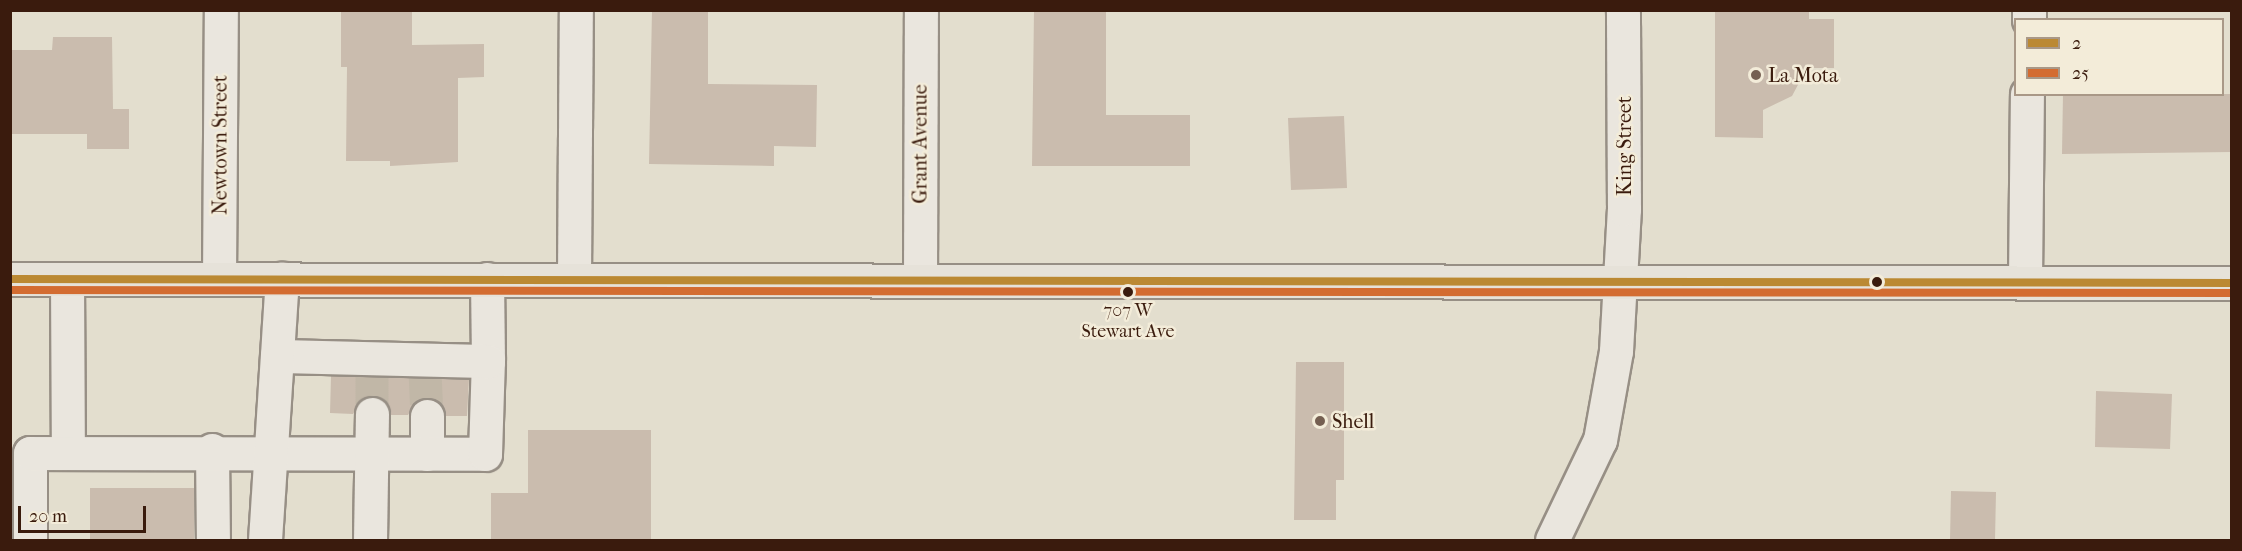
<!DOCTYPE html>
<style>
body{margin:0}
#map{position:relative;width:2242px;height:551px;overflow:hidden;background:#e3dece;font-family:"IM FELL French Canon",serif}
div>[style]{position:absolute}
.building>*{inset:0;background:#cabcae}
.minor-tunnel>*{height:33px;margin-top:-16.5px;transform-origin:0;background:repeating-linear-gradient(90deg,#c1b7a7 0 33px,transparent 0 49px)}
.roads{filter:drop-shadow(2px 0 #978f85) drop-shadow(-2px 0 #978f85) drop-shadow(0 2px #978f85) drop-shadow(0 -2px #978f85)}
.minor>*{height:33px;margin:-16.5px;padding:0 16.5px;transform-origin:16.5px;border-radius:16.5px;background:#eae6de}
.major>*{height:33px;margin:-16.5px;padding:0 16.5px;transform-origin:16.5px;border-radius:16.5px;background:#e6e2d9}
.bus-1>*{height:8px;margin:-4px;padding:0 4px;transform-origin:4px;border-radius:4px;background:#bb8933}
.bus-2>*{height:8px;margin:-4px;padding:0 4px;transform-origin:4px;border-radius:4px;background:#d36c31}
.dots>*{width:16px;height:16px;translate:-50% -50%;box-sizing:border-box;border:3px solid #f3ecd9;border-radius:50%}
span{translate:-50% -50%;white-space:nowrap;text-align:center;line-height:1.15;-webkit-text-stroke:5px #f3ecd9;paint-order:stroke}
.bus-label{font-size:18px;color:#3a1b0d}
.poi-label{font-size:20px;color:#3a1b0d}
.left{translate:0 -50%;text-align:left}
.street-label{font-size:20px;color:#3a1b0d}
.frame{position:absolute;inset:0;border:12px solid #3a1b0d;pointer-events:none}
.legend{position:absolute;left:2014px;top:18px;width:210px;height:78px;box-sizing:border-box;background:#f3ecd9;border:2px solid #a99887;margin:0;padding:8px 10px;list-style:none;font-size:18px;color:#3a1b0d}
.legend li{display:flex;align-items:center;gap:12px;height:30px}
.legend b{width:30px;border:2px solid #a99887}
.scale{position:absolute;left:18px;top:506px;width:128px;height:27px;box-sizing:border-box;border:3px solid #3a1b0d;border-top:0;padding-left:8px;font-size:18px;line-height:21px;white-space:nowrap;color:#3a1b0d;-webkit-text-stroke:4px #f3ecd9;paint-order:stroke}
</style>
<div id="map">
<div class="building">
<div style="clip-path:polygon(341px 10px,412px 10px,412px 45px,484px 44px,484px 77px,458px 78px,458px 162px,390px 166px,390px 161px,346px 161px,347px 67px,341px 67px)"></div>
<div style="clip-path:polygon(652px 10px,708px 10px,708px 84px,817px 85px,816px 147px,774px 146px,774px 166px,649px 164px)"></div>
<div style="clip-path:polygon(1034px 10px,1106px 10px,1106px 115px,1190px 115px,1190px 166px,1032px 166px)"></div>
<div style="clip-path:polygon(1715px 10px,1809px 10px,1809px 19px,1834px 19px,1834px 68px,1807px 68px,1792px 96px,1763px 110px,1763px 138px,1715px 137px)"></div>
<div style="clip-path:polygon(53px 37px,112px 37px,113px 109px,129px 109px,129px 149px,87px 149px,87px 134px,11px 134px,11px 50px,52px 50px)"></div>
<div style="clip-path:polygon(2063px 94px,2232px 94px,2232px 152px,2062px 154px)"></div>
<div style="clip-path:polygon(1344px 116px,1347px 188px,1291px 190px,1288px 118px)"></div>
<div style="clip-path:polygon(1296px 362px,1344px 362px,1344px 480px,1336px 480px,1336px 520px,1294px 520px)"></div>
<div style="clip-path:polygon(331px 376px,469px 379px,467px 416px,446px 416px,443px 406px,428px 397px,417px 400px,408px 415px,391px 415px,388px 404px,373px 395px,362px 398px,353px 414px,330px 413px)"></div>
<div style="clip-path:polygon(2096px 391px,2172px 394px,2170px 449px,2095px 447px)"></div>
<div style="clip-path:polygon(528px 430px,651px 430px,651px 540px,491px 540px,491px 493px,528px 493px)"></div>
<div style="clip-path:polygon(90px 488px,194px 488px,194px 540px,90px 540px)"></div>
<div style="clip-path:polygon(1951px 491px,1996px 492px,1995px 540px,1950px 540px)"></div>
</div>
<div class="minor-tunnel">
<div style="left:372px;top:370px;width:44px;rotate:90deg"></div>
<div style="left:425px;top:371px;width:45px;rotate:87.5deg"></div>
</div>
<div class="roads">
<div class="minor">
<div style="left:2029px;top:20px;width:10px;rotate:-90deg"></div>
<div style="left:574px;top:277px;width:267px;rotate:-89.6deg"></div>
<div style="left:920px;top:277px;width:267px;rotate:-89.8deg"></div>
<div style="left:67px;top:279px;width:173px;rotate:89.7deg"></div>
<div style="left:219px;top:279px;width:269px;rotate:-89.6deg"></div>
<div style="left:487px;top:279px;width:82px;rotate:89.3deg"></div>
<div style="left:2025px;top:279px;width:185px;rotate:-89.4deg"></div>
<div style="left:427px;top:416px;width:38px;rotate:90deg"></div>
<div style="left:212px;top:450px;width:90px;rotate:89.4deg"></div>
<div style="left:30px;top:540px;width:87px;rotate:-90deg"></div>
<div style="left:30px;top:453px;width:455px;rotate:0.1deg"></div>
<div style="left:485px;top:454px;width:93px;rotate:-88.2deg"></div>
<div style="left:488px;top:361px;width:211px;rotate:-178.6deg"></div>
<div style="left:265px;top:540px;width:262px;rotate:-86.3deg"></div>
<div style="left:370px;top:540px;width:126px;rotate:-89.1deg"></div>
<div style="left:1552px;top:540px;width:111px;rotate:-64.4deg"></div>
<div style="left:1600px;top:440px;width:90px;rotate:-79.8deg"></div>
<div style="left:1616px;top:351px;width:142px;rotate:-86.8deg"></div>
<div style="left:1624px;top:209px;width:199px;rotate:-90.3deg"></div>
</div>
<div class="major">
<div style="left:10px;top:279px;width:2222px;rotate:0.1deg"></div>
</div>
</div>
<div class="bus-1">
<div style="left:10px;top:279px;width:2222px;rotate:0.1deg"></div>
</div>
<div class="bus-2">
<div style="left:10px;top:290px;width:2222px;rotate:0.08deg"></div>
</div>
<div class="dots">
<div style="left:1756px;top:75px;background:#755f51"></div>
<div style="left:1877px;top:282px;background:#3a1b0d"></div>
<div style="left:1128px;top:292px;background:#3a1b0d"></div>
<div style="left:1320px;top:421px;background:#755f51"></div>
</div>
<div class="bus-label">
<span style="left:1128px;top:322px">707 W<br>Stewart Ave</span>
</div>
<div class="poi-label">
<span class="left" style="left:1768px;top:75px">La Mota</span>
<span class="left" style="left:1332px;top:421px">Shell</span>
</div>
<div class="street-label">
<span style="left:920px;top:144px;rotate:-90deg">Grant Avenue</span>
<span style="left:220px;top:145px;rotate:-90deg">Newtown Street</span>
<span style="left:1624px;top:146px;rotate:-90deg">King Street</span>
</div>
<div class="frame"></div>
<ul class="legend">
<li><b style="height:8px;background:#bb8933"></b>2</li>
<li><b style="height:8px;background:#d36c31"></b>25</li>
</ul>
<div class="scale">20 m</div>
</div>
